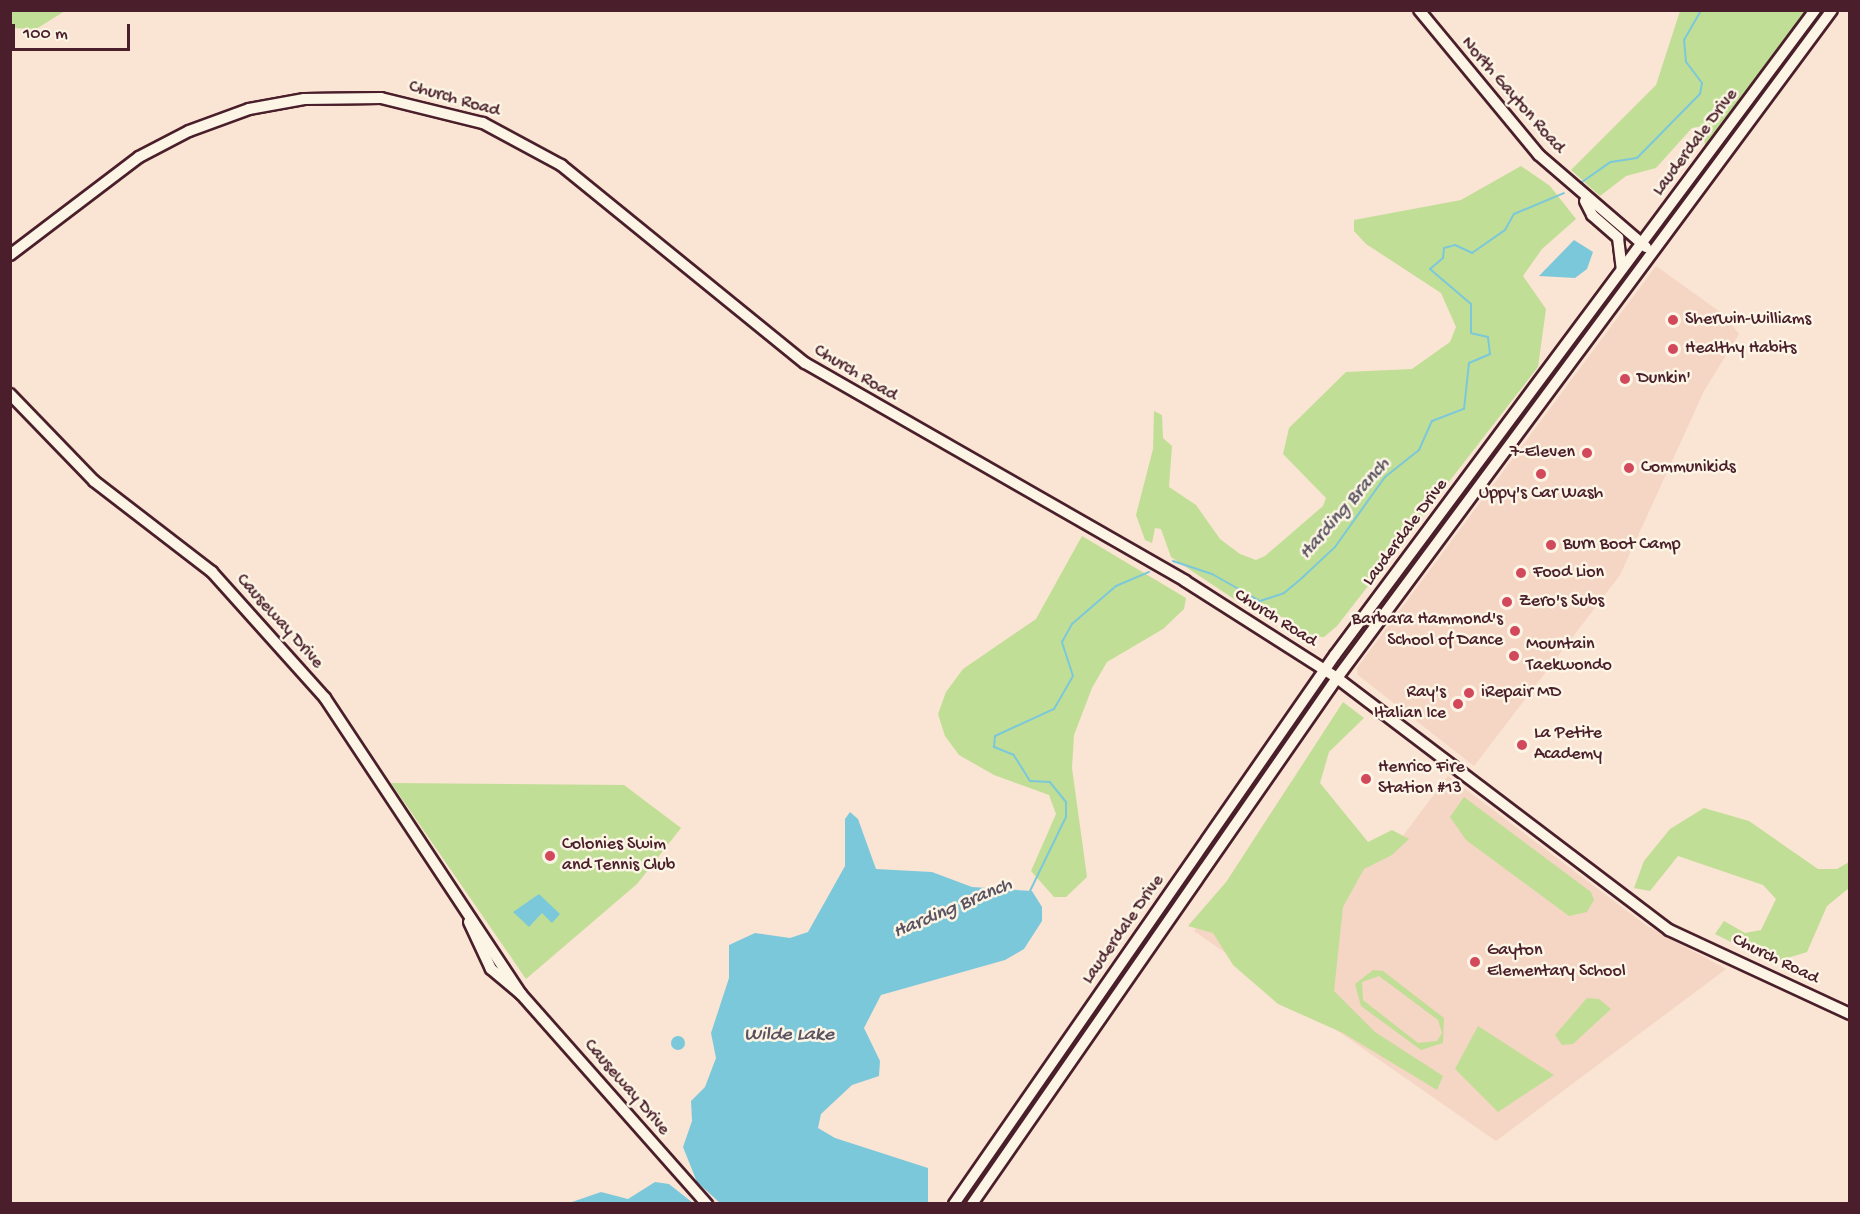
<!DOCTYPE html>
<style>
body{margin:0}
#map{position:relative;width:1860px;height:1214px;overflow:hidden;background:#fae4d3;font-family:"Gochi Hand",sans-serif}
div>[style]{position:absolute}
.built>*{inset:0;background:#f5d5c4}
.green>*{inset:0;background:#c1de96}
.water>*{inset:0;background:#7cc8db}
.round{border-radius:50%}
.stream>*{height:2px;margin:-1px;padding:0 1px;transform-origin:1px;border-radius:1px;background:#7cc8db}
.roads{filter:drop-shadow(2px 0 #4a1f2b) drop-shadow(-2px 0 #4a1f2b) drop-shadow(0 2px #4a1f2b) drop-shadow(0 -2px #4a1f2b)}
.secondary>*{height:10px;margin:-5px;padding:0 5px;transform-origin:5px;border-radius:5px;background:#fcf5e5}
.dots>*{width:16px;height:16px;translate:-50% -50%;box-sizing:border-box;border:3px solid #fcf5e5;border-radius:50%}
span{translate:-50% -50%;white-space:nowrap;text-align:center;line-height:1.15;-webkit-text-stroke:5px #fcf5e5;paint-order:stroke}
.street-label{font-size:18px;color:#4a1f2b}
.poi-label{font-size:18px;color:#4a1f2b}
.left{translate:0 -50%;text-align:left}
.right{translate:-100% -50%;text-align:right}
.water-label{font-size:20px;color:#595260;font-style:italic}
.frame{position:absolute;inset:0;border:12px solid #4a1f2b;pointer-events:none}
.scale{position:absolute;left:12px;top:24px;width:118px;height:27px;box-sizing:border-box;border:3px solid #4a1f2b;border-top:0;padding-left:8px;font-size:18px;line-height:21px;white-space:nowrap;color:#4a1f2b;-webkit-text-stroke:4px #fcf5e5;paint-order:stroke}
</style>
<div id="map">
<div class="built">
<div style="clip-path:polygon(1656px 266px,1723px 314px,1739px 334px,1704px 391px,1620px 575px,1474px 766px,1358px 675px,1357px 668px)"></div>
<div style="clip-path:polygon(1448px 776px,1647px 926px,1726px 969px,1496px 1141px,1194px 931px,1291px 782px,1387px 857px)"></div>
</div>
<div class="green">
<div style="clip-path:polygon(11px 10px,65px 10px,65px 11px,36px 29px,11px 28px)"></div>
<div style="clip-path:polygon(1680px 11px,1807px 11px,1705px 146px,1703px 126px,1692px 128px,1656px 168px,1626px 176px,1600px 196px,1571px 170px,1656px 85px)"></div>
<div style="clip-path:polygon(1521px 166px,1550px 186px,1576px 219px,1542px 249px,1523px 276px,1546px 309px,1538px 367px,1337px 626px,1324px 637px,1303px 636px,1290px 620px,1237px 601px,1171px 557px,1161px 529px,1155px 528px,1152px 543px,1145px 540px,1136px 515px,1153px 449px,1154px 411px,1162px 415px,1163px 438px,1172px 446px,1169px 487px,1196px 505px,1220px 539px,1240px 554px,1256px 560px,1265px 556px,1323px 506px,1326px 498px,1283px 454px,1289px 428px,1346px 372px,1412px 369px,1450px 342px,1456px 327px,1441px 293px,1366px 244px,1354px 231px,1354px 220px,1461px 200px)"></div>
<div style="clip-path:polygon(1082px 536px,1186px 598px,1184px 609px,1163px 629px,1107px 662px,1092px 688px,1074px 735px,1072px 768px,1087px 877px,1066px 897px,1054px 897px,1031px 871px,1056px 814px,1049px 795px,994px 775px,959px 755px,945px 736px,938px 714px,946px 692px,963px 669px,1036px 619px)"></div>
<div style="clip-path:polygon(1343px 702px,1364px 718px,1329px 752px,1320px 783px,1368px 842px,1392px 830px,1409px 839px,1392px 855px,1364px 869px,1343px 907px,1334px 991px,1375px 1032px,1443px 1076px,1437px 1090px,1343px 1033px,1278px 1004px,1233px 965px,1213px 933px,1188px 926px,1227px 881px)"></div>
<div style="clip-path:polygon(391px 783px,624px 785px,681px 828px,637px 884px,526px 979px)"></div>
<div style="clip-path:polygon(1464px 797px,1591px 892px,1594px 900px,1587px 912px,1569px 916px,1466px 840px,1450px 817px)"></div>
<div style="clip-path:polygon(1704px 808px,1749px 821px,1818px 869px,1837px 869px,1849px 862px,1849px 888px,1827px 906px,1807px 952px,1781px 960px,1763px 958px,1715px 934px,1724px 921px,1745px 933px,1761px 930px,1776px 899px,1763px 885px,1678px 856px,1650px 891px,1634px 888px,1644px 861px,1670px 829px)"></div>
<div style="clip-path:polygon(evenodd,1373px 970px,1383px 971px,1444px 1018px,1443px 1043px,1421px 1050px,1361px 1006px,1355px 984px,1373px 970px,1379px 976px,1438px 1020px,1442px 1033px,1437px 1041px,1418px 1043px,1363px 1000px,1362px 982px,1379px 976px)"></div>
<div style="clip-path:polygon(1587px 998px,1599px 999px,1611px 1009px,1573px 1044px,1562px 1045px,1555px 1035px)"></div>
<div style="clip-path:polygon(1478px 1026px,1554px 1075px,1498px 1112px,1455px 1069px)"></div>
<div style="clip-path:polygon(1054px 1066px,1019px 1125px,965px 1203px,959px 1204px)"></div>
</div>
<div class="water">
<div style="clip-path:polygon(1574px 240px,1593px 252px,1587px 269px,1575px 278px,1539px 276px)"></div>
<div style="clip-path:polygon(850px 812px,858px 819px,876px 869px,932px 872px,972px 887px,1032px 891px,1042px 907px,1042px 921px,1024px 949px,1005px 960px,881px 995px,864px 1028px,880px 1061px,879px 1076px,852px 1085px,821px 1114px,818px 1128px,835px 1138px,928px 1168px,928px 1203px,720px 1203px,697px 1182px,683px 1147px,692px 1121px,691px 1101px,705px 1087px,716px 1058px,711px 1033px,729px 978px,729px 945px,755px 933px,790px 938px,808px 932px,845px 866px,845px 819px)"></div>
<div style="clip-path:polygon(539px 894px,560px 914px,552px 923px,542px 913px,529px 927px,513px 912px)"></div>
<div class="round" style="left:671px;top:1036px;width:14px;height:14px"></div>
<div style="clip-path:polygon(655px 1182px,669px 1184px,693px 1203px,569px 1203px,601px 1192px,628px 1199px)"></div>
</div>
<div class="stream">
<div style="left:1582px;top:182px;width:35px;rotate:-35deg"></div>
<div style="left:1611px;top:162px;width:26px;rotate:-9deg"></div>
<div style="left:1637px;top:158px;width:90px;rotate:-45.5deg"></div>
<div style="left:1700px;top:94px;width:11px;rotate:-80deg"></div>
<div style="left:1702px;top:83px;width:26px;rotate:-127deg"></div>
<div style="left:1686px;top:62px;width:22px;rotate:-95deg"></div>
<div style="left:1684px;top:40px;width:34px;rotate:-60deg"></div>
<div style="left:1173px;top:561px;width:41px;rotate:18.4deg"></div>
<div style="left:1212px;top:574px;width:55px;rotate:29.4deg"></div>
<div style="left:1260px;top:601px;width:25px;rotate:-18deg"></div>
<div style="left:1284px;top:593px;width:25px;rotate:-40deg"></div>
<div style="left:1303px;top:577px;width:44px;rotate:-43.2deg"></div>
<div style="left:1335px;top:547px;width:86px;rotate:-54.5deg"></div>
<div style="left:1385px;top:477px;width:43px;rotate:-38.5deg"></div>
<div style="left:1419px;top:450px;width:32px;rotate:-66deg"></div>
<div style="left:1432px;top:421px;width:34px;rotate:-21deg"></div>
<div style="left:1464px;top:409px;width:46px;rotate:-83.8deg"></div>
<div style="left:1469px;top:363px;width:23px;rotate:-23deg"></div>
<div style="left:1490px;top:354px;width:17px;rotate:-97deg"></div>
<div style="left:1488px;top:337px;width:17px;rotate:-167deg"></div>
<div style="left:1471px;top:333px;width:29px;rotate:-90deg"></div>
<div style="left:1471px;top:304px;width:54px;rotate:-139.5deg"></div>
<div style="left:1430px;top:269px;width:17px;rotate:-40deg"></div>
<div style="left:1443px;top:258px;width:10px;rotate:-84deg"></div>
<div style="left:1444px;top:248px;width:11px;rotate:-15deg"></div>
<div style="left:1455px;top:245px;width:19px;rotate:25deg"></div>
<div style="left:1472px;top:253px;width:40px;rotate:-34.9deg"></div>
<div style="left:1505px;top:230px;width:18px;rotate:-61deg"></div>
<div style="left:1514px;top:214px;width:54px;rotate:-22.8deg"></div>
<div style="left:1030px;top:891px;width:82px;rotate:-64.1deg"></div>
<div style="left:1066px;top:817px;width:15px;rotate:-90deg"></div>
<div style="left:1066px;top:802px;width:26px;rotate:-129deg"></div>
<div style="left:1050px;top:782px;width:20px;rotate:-177deg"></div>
<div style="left:1030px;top:781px;width:31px;rotate:-122deg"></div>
<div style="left:1014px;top:755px;width:22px;rotate:-158deg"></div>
<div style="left:994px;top:747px;width:11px;rotate:-85deg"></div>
<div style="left:995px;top:736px;width:65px;rotate:-24.6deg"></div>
<div style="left:1054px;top:709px;width:38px;rotate:-60deg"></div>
<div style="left:1073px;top:676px;width:36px;rotate:-108deg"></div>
<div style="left:1062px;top:642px;width:21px;rotate:-61deg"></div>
<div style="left:1072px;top:624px;width:58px;rotate:-40.8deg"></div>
<div style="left:1116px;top:586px;width:36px;rotate:-23deg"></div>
</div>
<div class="roads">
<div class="secondary">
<div style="left:1419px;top:10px;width:188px;rotate:50.4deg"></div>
<div style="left:1539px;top:155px;width:141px;rotate:40.7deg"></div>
<div style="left:1585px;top:201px;width:16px;rotate:63deg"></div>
<div style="left:1592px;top:215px;width:35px;rotate:41deg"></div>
<div style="left:1618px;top:238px;width:31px;rotate:83deg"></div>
<div style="left:10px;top:255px;width:162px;rotate:-37.2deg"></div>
<div style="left:139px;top:157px;width:56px;rotate:-27.5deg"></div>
<div style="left:189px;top:131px;width:64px;rotate:-20.1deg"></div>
<div style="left:249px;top:109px;width:56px;rotate:-10.3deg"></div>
<div style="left:304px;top:99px;width:77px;rotate:-0.7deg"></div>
<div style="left:381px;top:98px;width:105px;rotate:13.8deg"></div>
<div style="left:483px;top:123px;width:89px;rotate:28.3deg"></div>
<div style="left:561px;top:165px;width:314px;rotate:39.1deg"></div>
<div style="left:805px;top:363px;width:438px;rotate:29.8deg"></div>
<div style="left:1185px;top:581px;width:180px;rotate:32.5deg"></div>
<div style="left:1337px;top:678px;width:417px;rotate:37.2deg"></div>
<div style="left:1669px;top:930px;width:200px;rotate:24.9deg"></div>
<div style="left:10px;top:394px;width:121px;rotate:46deg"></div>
<div style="left:94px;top:481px;width:149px;rotate:37.6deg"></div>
<div style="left:212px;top:572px;width:169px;rotate:48.1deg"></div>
<div style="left:325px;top:698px;width:355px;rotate:56.5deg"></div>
<div style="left:521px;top:994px;width:281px;rotate:48.5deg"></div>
<div style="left:469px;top:922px;width:52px;rotate:64.9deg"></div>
<div style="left:491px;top:969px;width:39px;rotate:40deg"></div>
<div style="left:954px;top:1204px;width:668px;rotate:-55.24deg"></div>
<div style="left:1335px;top:655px;width:804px;rotate:-53.34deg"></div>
<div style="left:972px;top:1204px;width:640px;rotate:-55.24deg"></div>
<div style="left:1337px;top:678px;width:831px;rotate:-53.46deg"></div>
</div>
</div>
<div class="dots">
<div style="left:1673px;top:320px;background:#d1495b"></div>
<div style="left:1673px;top:349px;background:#d1495b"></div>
<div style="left:1625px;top:379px;background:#d1495b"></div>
<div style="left:1587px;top:453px;background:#d1495b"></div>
<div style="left:1629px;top:468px;background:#d1495b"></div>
<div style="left:1541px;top:474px;background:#d1495b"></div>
<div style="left:1551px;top:545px;background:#d1495b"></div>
<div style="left:1521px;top:573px;background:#d1495b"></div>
<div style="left:1507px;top:602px;background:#d1495b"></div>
<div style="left:1515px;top:631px;background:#d1495b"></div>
<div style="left:1514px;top:656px;background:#d1495b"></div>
<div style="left:1469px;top:693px;background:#d1495b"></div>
<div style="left:1458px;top:704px;background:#d1495b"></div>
<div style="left:1522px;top:745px;background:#d1495b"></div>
<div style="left:1366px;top:779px;background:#d1495b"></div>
<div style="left:550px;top:856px;background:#d1495b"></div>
<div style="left:1475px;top:962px;background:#d1495b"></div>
</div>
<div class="street-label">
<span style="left:1512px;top:96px;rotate:49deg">North Gayton Road</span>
<span style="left:454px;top:100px;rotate:16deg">Church Road</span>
<span style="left:1696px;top:143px;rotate:-53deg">Lauderdale Drive</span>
<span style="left:855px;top:374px;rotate:31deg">Church Road</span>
<span style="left:1406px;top:533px;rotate:-53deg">Lauderdale Drive</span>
<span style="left:1275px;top:619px;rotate:32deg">Church Road</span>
<span style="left:279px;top:622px;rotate:48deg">Causeway Drive</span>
<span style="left:1124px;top:930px;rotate:-55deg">Lauderdale Drive</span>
<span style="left:1775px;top:960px;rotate:26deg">Church Road</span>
<span style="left:626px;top:1088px;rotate:49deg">Causeway Drive</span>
</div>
<div class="poi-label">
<span class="left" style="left:1685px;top:320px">Sherwin-Williams</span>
<span class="left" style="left:1685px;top:349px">Healthy Habits</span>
<span class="left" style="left:1637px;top:379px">Dunkin'</span>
<span class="right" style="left:1575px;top:453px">7-Eleven</span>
<span class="left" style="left:1641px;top:468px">Communikids</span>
<span style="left:1541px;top:494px">Uppy's Car Wash</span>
<span class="left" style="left:1563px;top:545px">Burn Boot Camp</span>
<span class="left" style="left:1533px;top:573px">Food Lion</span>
<span class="left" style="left:1519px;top:602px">Zero's Subs</span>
<span class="right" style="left:1503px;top:631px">Barbara Hammond's<br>School of Dance</span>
<span class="left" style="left:1526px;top:656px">Mountain<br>Taekwondo</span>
<span class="left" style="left:1481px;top:693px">iRepair MD</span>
<span class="right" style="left:1446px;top:704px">Ray's<br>Italian Ice</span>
<span class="left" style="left:1534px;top:745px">La Petite<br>Academy</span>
<span class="left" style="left:1378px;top:779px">Henrico Fire<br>Station #13</span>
<span class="left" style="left:562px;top:856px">Colonies Swim<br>and Tennis Club</span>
<span class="left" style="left:1487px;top:962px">Gayton<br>Elementary School</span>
</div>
<div class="water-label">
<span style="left:1345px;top:509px;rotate:-49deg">Harding Branch</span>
<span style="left:953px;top:909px;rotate:-23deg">Harding Branch</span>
<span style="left:789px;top:1035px">Wilde Lake</span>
</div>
<div class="frame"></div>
<div class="scale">100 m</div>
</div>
